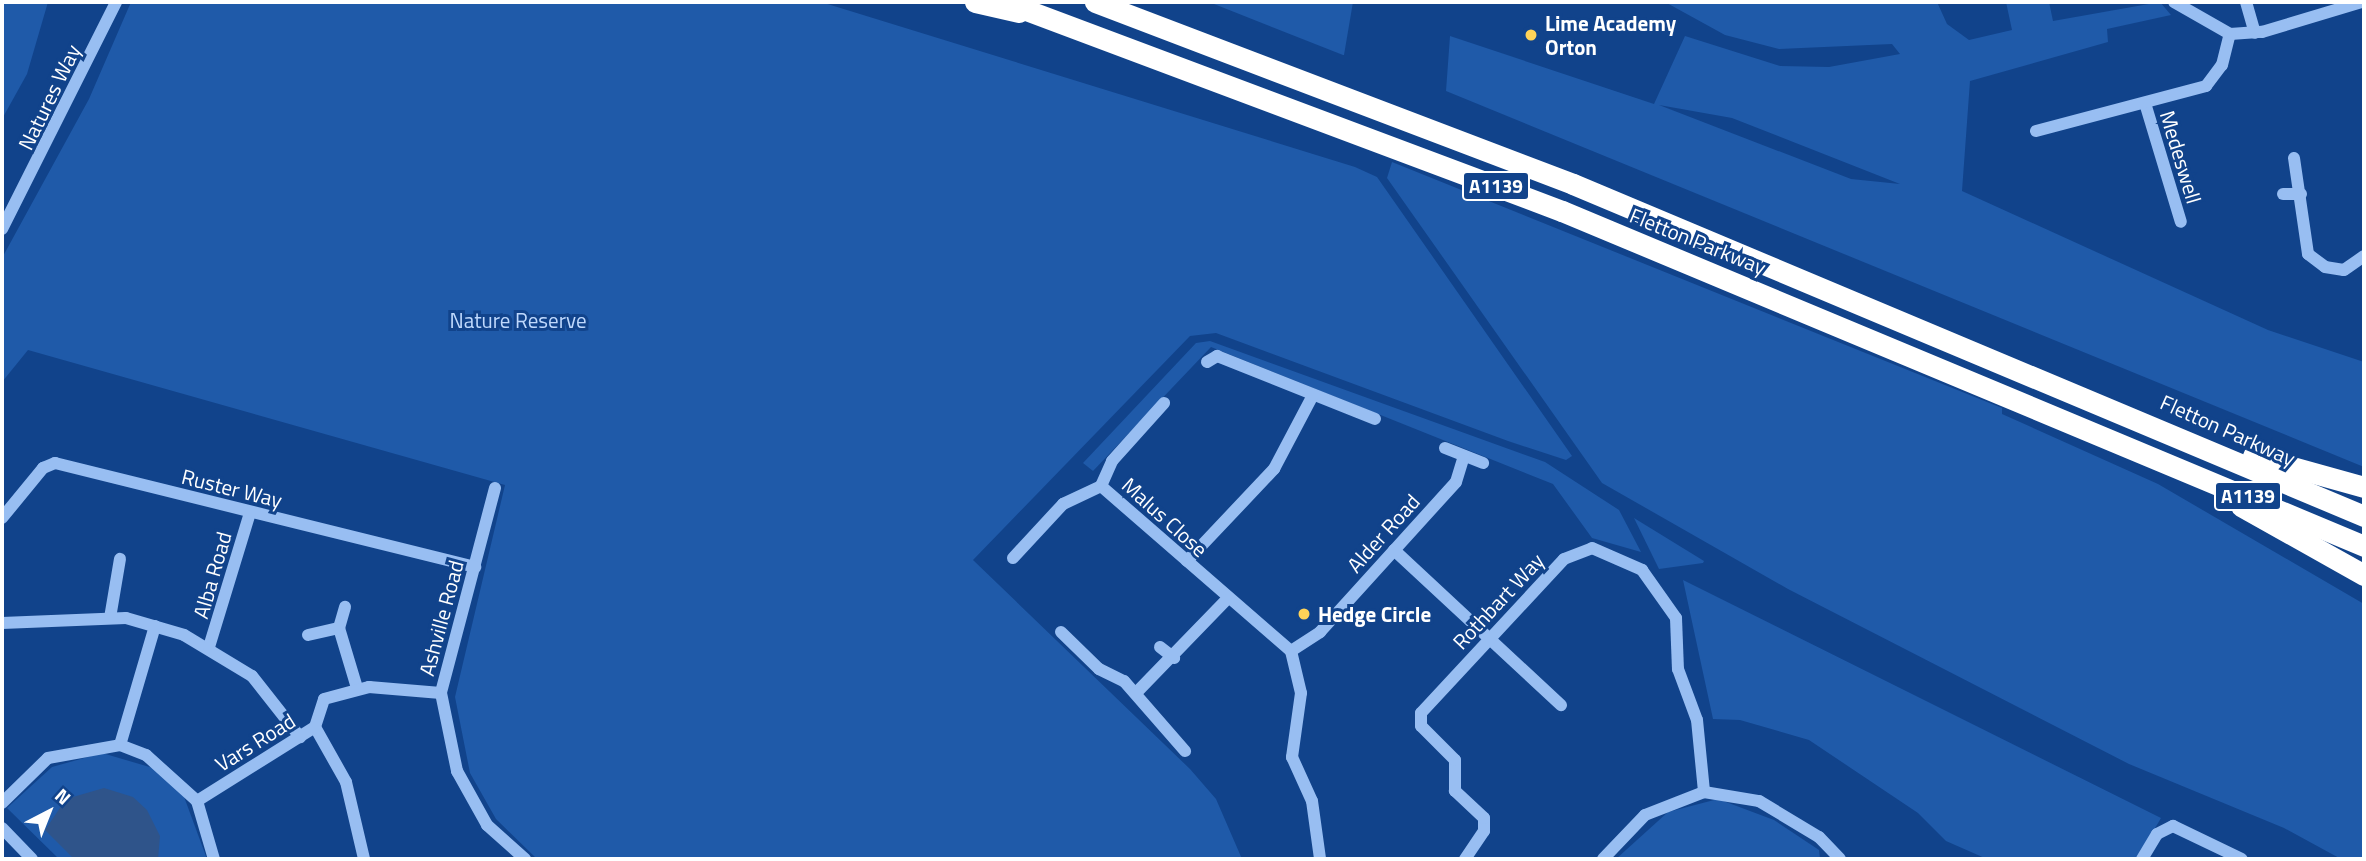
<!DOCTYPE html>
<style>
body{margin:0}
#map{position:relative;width:2366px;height:861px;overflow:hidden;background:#11438b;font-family:"Titillium Web",sans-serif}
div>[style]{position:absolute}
.green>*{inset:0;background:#1f5aa9}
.water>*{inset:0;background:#2f548a}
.minor>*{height:12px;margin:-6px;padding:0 6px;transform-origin:6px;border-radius:6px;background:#98bef2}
.highway>*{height:21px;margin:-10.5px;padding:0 10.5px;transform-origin:10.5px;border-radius:10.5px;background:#fff}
.dots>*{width:19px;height:19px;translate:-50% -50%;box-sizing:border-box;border:4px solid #11438b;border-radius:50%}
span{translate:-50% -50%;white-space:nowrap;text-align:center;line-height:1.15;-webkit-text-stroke:6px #11438b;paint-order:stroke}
.shield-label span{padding:2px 5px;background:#11438b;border:2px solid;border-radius:5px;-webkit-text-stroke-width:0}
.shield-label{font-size:19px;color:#fff;font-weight:700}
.poi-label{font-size:21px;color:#fff;font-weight:700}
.left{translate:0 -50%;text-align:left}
.street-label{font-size:21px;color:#fff}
.park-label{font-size:21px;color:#bfd9fd}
.frame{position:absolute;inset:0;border:4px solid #fff;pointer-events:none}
.north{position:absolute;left:14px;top:777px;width:70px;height:70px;-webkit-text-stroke:5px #11438b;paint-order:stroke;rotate:42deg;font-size:19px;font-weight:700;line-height:28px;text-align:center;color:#fff}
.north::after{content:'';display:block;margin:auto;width:24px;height:32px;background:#fff;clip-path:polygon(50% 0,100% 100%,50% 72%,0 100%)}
</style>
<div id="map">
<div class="green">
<div style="clip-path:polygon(2px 2px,48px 2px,27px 74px,2px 119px)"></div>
<div style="clip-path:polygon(131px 2px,821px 2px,1355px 167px,1377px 177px,1572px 456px,1566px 460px,1508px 441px,1216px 333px,1190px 336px,973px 560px,1190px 769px,1216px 799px,1242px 859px,537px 859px,496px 819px,470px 773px,455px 697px,505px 485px,28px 350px,2px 382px,2px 258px,89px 99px)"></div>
<div style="clip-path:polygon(1209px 2px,1353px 2px,1344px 55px,1343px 55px)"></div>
<div style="clip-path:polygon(evenodd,1665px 2px,1937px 2px,1947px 24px,1969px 40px,2012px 30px,2006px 2px,2049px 2px,2053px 21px,2160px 2px,2171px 15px,2107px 29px,2108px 42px,1970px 81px,1962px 191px,2268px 330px,2364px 362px,2364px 467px,1446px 91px,1450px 36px,1654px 104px,1685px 36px,1780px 66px,1829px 67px,1900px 54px,1892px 44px,1779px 49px,1725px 35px,1665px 2px,1659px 105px,1732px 118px,1900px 184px,1851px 179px,1659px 105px)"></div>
<div style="clip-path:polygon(1392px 162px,2002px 408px,2002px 414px,2158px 484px,2364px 604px,2364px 859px,2341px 859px,2284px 828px,2129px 764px,1788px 589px,1602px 483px,1387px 178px)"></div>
<div style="clip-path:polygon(1210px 341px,1545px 462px,1619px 510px,1641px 552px,1592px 538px,1553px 484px,1211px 347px,1093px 471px,1083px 463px,1196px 343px)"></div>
<div style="clip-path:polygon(1634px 518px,1704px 561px,1703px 563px,1659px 569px)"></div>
<div style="clip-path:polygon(1683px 580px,2161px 818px,2137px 859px,1987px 859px,1946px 841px,1918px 813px,1809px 740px,1740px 720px,1713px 719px)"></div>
<div style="clip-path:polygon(102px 753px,153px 768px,183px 794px,207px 859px,59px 859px,7px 808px,52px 767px)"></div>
<div style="clip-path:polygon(1718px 799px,1774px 820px,1819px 850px,1820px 859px,1616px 859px,1668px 812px)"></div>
</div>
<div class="water">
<div style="clip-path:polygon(104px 788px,133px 797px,147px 810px,160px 836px,158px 859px,74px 859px,45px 830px,66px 799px)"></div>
</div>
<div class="minor">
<div style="left:2174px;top:2px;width:64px;rotate:29.7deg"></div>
<div style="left:2230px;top:34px;width:32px;rotate:-4deg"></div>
<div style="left:2262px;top:32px;width:104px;rotate:-16.7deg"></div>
<div style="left:2246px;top:2px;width:32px;rotate:74deg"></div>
<div style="left:2145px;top:103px;width:124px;rotate:73.2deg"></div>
<div style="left:2036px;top:131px;width:176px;rotate:-14.8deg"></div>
<div style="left:2206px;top:86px;width:26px;rotate:-53deg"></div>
<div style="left:2222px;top:65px;width:32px;rotate:-76deg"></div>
<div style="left:2294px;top:158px;width:97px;rotate:81.7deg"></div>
<div style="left:2308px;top:254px;width:21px;rotate:37deg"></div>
<div style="left:2325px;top:267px;width:19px;rotate:9deg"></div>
<div style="left:2344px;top:270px;width:24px;rotate:-35deg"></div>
<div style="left:2283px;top:194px;width:18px"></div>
<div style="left:2px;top:229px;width:254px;rotate:-63.3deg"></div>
<div style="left:1207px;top:362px;width:12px;rotate:-31deg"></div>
<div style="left:1217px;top:356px;width:170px;rotate:21.7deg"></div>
<div style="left:1445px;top:448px;width:41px;rotate:21.5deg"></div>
<div style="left:1101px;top:486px;width:27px;rotate:-66deg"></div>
<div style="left:1112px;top:461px;width:78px;rotate:-48.1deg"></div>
<div style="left:495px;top:488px;width:212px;rotate:104.8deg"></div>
<div style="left:441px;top:693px;width:80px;rotate:78.4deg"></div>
<div style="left:457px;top:771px;width:62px;rotate:60.9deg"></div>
<div style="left:487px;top:825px;width:51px;rotate:41.8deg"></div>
<div style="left:2px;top:518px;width:65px;rotate:-50.6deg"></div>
<div style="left:43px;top:468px;width:13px;rotate:-23deg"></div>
<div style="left:55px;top:463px;width:433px;rotate:13.9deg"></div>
<div style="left:1394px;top:550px;width:228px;rotate:42.9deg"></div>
<div style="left:1013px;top:558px;width:74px;rotate:-47.2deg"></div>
<div style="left:1063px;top:504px;width:42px;rotate:-25.3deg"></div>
<div style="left:1101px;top:486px;width:252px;rotate:41deg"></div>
<div style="left:1291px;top:651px;width:43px;rotate:76.6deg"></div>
<div style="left:1301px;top:693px;width:65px;rotate:98deg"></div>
<div style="left:1292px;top:757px;width:48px;rotate:65.6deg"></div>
<div style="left:1312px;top:801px;width:59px;rotate:82.1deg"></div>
<div style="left:1187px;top:561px;width:127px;rotate:-46.6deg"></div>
<div style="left:1274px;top:469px;width:84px;rotate:-62.2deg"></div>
<div style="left:110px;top:618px;width:60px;rotate:-80.4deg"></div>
<div style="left:2px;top:623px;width:124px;rotate:-2.3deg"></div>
<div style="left:126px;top:618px;width:60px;rotate:16.3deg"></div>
<div style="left:184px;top:635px;width:79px;rotate:31.1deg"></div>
<div style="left:252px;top:676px;width:78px;rotate:51.8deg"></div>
<div style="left:339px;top:628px;width:63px;rotate:73.3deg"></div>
<div style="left:1061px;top:632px;width:53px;rotate:44.2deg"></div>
<div style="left:1099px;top:669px;width:28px;rotate:26deg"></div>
<div style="left:1124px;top:681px;width:93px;rotate:48.9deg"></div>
<div style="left:308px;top:635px;width:32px;rotate:-13deg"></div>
<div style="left:339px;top:628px;width:22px;rotate:-74deg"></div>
<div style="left:209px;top:647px;width:140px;rotate:-73deg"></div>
<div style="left:1160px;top:647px;width:18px;rotate:38deg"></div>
<div style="left:1291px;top:651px;width:35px;rotate:-33deg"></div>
<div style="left:1320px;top:632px;width:202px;rotate:-47.8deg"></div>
<div style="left:1456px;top:482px;width:27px;rotate:-73deg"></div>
<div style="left:1136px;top:693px;width:129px;rotate:-45.9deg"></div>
<div style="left:315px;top:727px;width:63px;rotate:60.6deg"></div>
<div style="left:346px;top:782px;width:79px;rotate:76.8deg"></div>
<div style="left:120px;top:745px;width:124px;rotate:-73.6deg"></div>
<div style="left:197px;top:801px;width:139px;rotate:-32.1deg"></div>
<div style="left:315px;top:727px;width:29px;rotate:-72deg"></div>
<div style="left:324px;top:699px;width:47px;rotate:-14.9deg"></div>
<div style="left:369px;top:687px;width:72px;rotate:4.8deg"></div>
<div style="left:2px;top:803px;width:64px;rotate:-44.4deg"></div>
<div style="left:48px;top:758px;width:73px;rotate:-10.2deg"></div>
<div style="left:120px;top:745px;width:28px;rotate:21deg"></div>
<div style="left:146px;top:755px;width:69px;rotate:42deg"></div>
<div style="left:197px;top:801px;width:60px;rotate:73.7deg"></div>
<div style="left:2px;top:828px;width:43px;rotate:45.9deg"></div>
<div style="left:1465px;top:859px;width:34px;rotate:-56deg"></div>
<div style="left:1484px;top:831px;width:13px;rotate:-90deg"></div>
<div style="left:1484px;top:818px;width:40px;rotate:-137deg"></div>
<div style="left:1455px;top:791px;width:31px;rotate:-90deg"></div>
<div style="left:1455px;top:760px;width:48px;rotate:-135deg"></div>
<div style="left:1421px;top:726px;width:13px;rotate:-90deg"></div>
<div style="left:1421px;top:713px;width:210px;rotate:-47.1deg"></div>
<div style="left:1564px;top:559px;width:30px;rotate:-21deg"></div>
<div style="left:1592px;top:548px;width:55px;rotate:23.7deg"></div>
<div style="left:1642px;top:570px;width:59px;rotate:54.7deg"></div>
<div style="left:1676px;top:618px;width:51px;rotate:87.8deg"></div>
<div style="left:1678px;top:669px;width:54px;rotate:69.6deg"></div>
<div style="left:1697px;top:720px;width:72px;rotate:84.4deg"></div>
<div style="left:1603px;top:859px;width:61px;rotate:-46.3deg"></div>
<div style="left:1645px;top:815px;width:63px;rotate:-21.3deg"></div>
<div style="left:1704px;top:792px;width:56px;rotate:9.3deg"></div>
<div style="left:1759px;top:801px;width:70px;rotate:31deg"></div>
<div style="left:1819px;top:837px;width:30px;rotate:46deg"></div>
<div style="left:2142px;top:859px;width:29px;rotate:-59deg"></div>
<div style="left:2157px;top:834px;width:18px;rotate:-27deg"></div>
<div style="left:2173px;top:826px;width:76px;rotate:25.6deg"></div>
</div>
<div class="highway">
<div style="left:975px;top:2px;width:45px;rotate:12.8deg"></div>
<div style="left:1005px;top:2px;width:595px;rotate:20.57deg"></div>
<div style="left:1562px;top:211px;width:869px;rotate:22.67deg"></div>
<div style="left:1095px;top:2px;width:511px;rotate:20.84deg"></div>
<div style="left:1573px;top:184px;width:858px;rotate:22.77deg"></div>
<div style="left:2253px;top:456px;width:115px;rotate:15.6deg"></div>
<div style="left:2241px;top:506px;width:141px;rotate:29.3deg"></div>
</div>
<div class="dots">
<div style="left:1531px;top:35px;background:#ffd358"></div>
<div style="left:1304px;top:614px;background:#ffd358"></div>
</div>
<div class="shield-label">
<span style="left:1496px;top:186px">A1139</span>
<span style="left:2248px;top:496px">A1139</span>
</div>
<div class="poi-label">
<span class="left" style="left:1545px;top:35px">Lime Academy<br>Orton</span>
<span class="left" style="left:1318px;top:614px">Hedge Circle</span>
</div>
<div class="street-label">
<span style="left:49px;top:97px;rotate:-64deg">Natures Way</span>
<span style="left:2181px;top:157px;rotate:73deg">Medeswell</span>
<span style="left:1698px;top:241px;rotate:22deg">Fletton Parkway</span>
<span style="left:2228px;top:430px;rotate:24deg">Fletton Parkway</span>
<span style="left:232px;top:488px;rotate:14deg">Ruster Way</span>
<span style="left:1165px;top:517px;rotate:42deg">Malus Close</span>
<span style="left:1383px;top:533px;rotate:-48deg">Alder Road</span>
<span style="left:212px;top:575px;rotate:-74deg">Alba Road</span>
<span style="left:1498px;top:601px;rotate:-47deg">Rothbart Way</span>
<span style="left:441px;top:618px;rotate:-75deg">Ashville Road</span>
<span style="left:255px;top:742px;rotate:-32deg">Vars Road</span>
</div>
<div class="park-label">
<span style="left:518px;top:320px">Nature Reserve</span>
</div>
<div class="frame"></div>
<div class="north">N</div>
</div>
